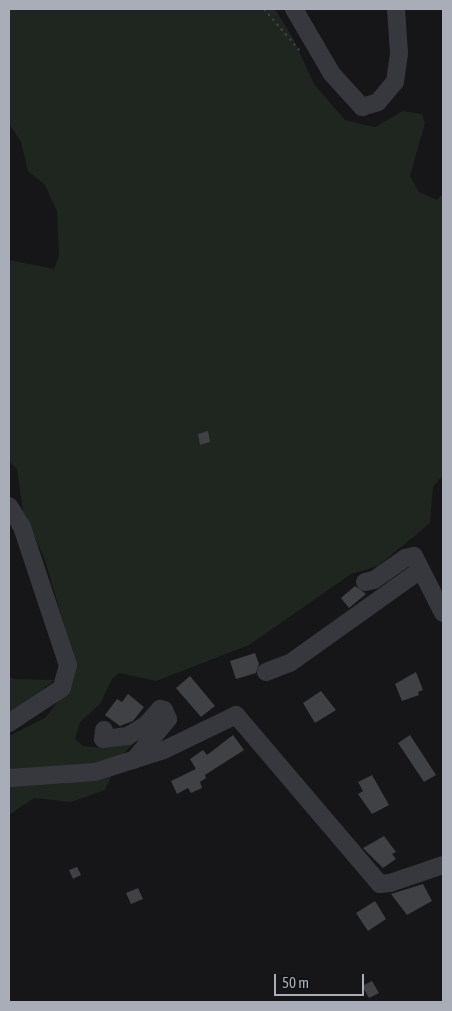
<!DOCTYPE html>
<style>
body{margin:0}
#map{position:relative;width:452px;height:1011px;overflow:hidden;background:#161618;font-family:"Asap Condensed",sans-serif}
div>[style]{position:absolute}
.green>*{inset:0;background:#1e261f}
.building>*{inset:0;background:#404145}
.path>*{height:2px;margin-top:-1px;transform-origin:0;background:repeating-linear-gradient(90deg,#3d3f44 0 2.5px,transparent 0 6.5px)}
.minor>*{height:18px;margin:-9px;padding:0 9px;transform-origin:9px;border-radius:9px;background:#37383d}
span{translate:-50% -50%;white-space:nowrap;text-align:center;line-height:1.15;-webkit-text-stroke:4.5px #111113;paint-order:stroke}
.frame{position:absolute;inset:0;border:10px solid #a8adb8;pointer-events:none}
.scale{position:absolute;left:274px;top:974px;width:90px;height:22px;box-sizing:border-box;border:2px solid #a8adb8;border-top:0;padding-left:6px;font-size:15px;line-height:18px;white-space:nowrap;color:#a8adb8;-webkit-text-stroke:4px #111113;paint-order:stroke}
</style>
<div id="map">
<div class="green">
<div style="clip-path:polygon(9px 9px,275px 9px,293px 38px,314px 84px,345px 120px,375px 127px,403px 111px,422px 114px,425px 123px,410px 176px,419px 192px,437px 200px,443px 194px,443px 475px,433px 487px,430px 523px,378px 566px,351px 574px,249px 645px,156px 681px,119px 673px,112px 679px,100px 704px,80px 722px,75px 739px,83px 746px,104px 748px,133px 744px,120px 757px,105px 790px,71px 802px,34px 798px,9px 815px,9px 736px,45px 718px,72px 684px,69px 642px,45px 560px,23px 511px,17px 469px,9px 461px,9px 260px,54px 269px,59px 256px,57px 211px,45px 185px,28px 171px,21px 142px,9px 124px)"></div>
<div style="clip-path:polygon(9px 676px,14px 679px,54px 680px,9px 717px)"></div>
</div>
<div class="building">
<div style="clip-path:polygon(208px 431px,210px 442px,200px 445px,198px 434px)"></div>
<div style="clip-path:polygon(355px 586px,366px 594px,349px 608px,341px 598px)"></div>
<div style="clip-path:polygon(255px 653px,259px 664px,256px 673px,236px 679px,230px 661px)"></div>
<div style="clip-path:polygon(416px 672px,423px 690px,418px 692px,419px 695px,402px 701px,395px 684px)"></div>
<div style="clip-path:polygon(190px 676px,215px 706px,201px 717px,176px 688px)"></div>
<div style="clip-path:polygon(321px 691px,336px 710px,315px 723px,303px 703px)"></div>
<div style="clip-path:polygon(128px 694px,144px 707px,133px 721px,120px 726px,105px 715px,117px 699px,122px 702px)"></div>
<div style="clip-path:polygon(233px 735px,244px 750px,205px 775px,206px 778px,200px 782px,202px 788px,191px 793px,188px 788px,177px 794px,171px 781px,196px 769px,190px 759px,203px 750px,207px 755px)"></div>
<div style="clip-path:polygon(410px 735px,436px 775px,424px 782px,398px 743px)"></div>
<div style="clip-path:polygon(372px 775px,389px 805px,372px 814px,358px 794px,363px 791px,358px 782px)"></div>
<div style="clip-path:polygon(384px 836px,396px 852px,392px 854px,396px 859px,383px 868px,363px 848px)"></div>
<div style="clip-path:polygon(77px 867px,81px 875px,73px 879px,69px 870px)"></div>
<div style="clip-path:polygon(423px 884px,432px 901px,407px 915px,391px 894px)"></div>
<div style="clip-path:polygon(138px 888px,143px 899px,131px 904px,126px 893px)"></div>
<div style="clip-path:polygon(375px 901px,386px 919px,368px 931px,356px 913px)"></div>
<div style="clip-path:polygon(372px 981px,379px 993px,369px 998px,362px 986px)"></div>
</div>
<div class="path">
<div style="left:264px;top:9px;width:55px;rotate:49.4deg"></div>
</div>
<div class="minor">
<div style="left:294px;top:9px;width:75px;rotate:59.7deg"></div>
<div style="left:332px;top:74px;width:45px;rotate:47.7deg"></div>
<div style="left:362px;top:107px;width:17px;rotate:-17deg"></div>
<div style="left:378px;top:102px;width:26px;rotate:-50deg"></div>
<div style="left:395px;top:82px;width:29px;rotate:-82deg"></div>
<div style="left:399px;top:53px;width:44px;rotate:-93.9deg"></div>
<div style="left:9px;top:506px;width:25px;rotate:58deg"></div>
<div style="left:22px;top:527px;width:145px;rotate:71.6deg"></div>
<div style="left:68px;top:665px;width:24px;rotate:105deg"></div>
<div style="left:62px;top:688px;width:64px;rotate:146.6deg"></div>
<div style="left:365px;top:582px;width:9px;rotate:-13deg"></div>
<div style="left:374px;top:580px;width:38px;rotate:-35deg"></div>
<div style="left:405px;top:558px;width:9px;rotate:-13deg"></div>
<div style="left:414px;top:556px;width:64px;rotate:63deg"></div>
<div style="left:266px;top:672px;width:26px;rotate:-21deg"></div>
<div style="left:290px;top:663px;width:158px;rotate:-35.5deg"></div>
<div style="left:104px;top:730px;width:9px;rotate:96deg"></div>
<div style="left:103px;top:739px;width:25px;rotate:-7deg"></div>
<div style="left:128px;top:736px;width:22px;rotate:-32deg"></div>
<div style="left:147px;top:724px;width:20px;rotate:-49deg"></div>
<div style="left:160px;top:709px;width:4px;rotate:14deg"></div>
<div style="left:164px;top:710px;width:10px;rotate:66deg"></div>
<div style="left:168px;top:719px;width:53px;rotate:129.7deg"></div>
<div style="left:9px;top:778px;width:86px;rotate:-4deg"></div>
<div style="left:95px;top:772px;width:72px;rotate:-17.7deg"></div>
<div style="left:164px;top:750px;width:80px;rotate:-25.9deg"></div>
<div style="left:236px;top:715px;width:222px;rotate:49.6deg"></div>
<div style="left:380px;top:884px;width:10px;rotate:-6deg"></div>
<div style="left:390px;top:883px;width:56px;rotate:-18.8deg"></div>
</div>
<div class="frame"></div>
<div class="scale">50 m</div>
</div>
